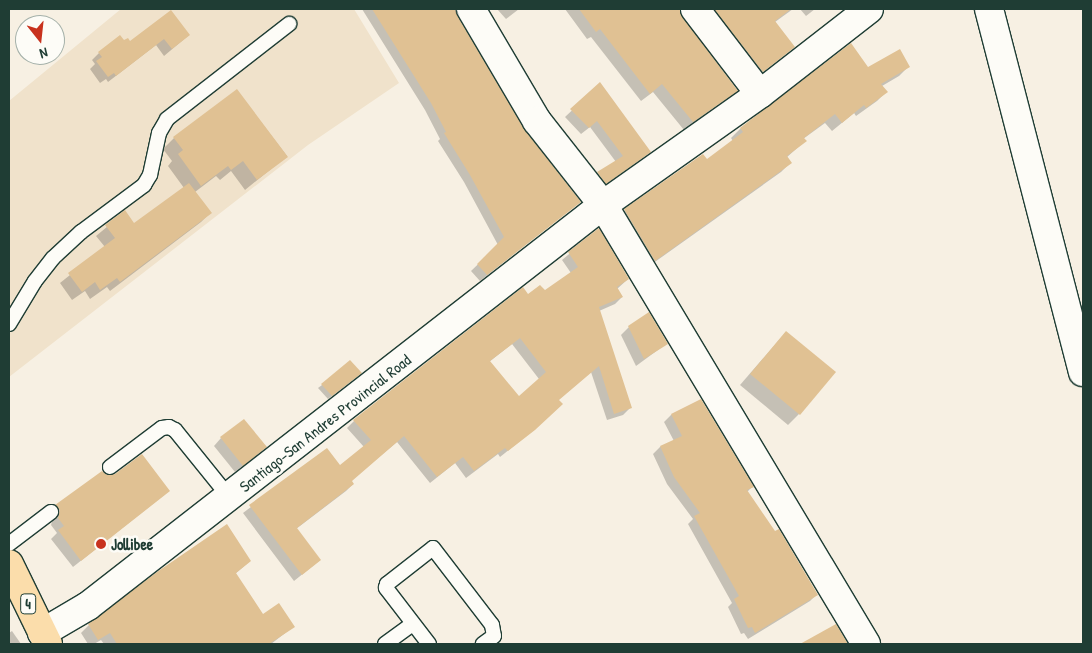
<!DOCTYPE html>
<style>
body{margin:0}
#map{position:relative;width:1092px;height:653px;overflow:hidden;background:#f7f0e3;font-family:"Patrick Hand",sans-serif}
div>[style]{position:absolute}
.built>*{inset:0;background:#f0e2cb}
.shadow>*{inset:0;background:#0003}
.building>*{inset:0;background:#e0c193}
.roads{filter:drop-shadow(1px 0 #1f3d34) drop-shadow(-1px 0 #1f3d34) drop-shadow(0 1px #1f3d34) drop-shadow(0 -1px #1f3d34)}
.lane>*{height:14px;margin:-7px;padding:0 7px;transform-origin:7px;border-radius:7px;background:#fdfcf7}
.street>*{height:28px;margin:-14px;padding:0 14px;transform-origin:14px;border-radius:14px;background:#fdfcf7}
.secondary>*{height:28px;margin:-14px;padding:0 14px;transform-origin:14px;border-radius:14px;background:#fdfcf7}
.highway>*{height:28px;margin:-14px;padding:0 14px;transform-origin:14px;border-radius:14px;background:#fbddab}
.dots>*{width:14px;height:14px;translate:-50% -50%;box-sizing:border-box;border:2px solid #fdfcf7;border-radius:50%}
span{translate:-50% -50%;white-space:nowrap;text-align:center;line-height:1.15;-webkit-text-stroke:5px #fdfcf7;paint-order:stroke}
.shield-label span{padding:1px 4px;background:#fdfcf7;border:1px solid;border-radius:4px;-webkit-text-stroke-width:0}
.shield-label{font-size:15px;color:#1f3d34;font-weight:700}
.street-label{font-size:16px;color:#1f3d34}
.poi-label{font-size:16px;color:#1f3d34;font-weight:700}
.left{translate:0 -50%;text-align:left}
.frame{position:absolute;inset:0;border:10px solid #1f3d34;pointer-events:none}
.north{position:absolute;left:15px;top:15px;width:50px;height:50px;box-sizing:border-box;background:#fdfcf7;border:1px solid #a4b0a9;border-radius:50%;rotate:164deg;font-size:14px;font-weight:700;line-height:20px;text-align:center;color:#1f3d34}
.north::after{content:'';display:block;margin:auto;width:18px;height:22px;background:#c8321e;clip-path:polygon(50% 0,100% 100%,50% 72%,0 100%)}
</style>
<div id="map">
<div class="built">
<div style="clip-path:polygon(121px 9px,354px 9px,399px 83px,308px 145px,9px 377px,9px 101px)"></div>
</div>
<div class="shadow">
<div style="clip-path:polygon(362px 9px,454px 9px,456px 17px,522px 130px,579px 202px,480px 281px,471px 271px,498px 245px,464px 182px,438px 141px,440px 139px,425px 110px)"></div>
<div style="clip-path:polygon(497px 9px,519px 9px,506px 19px)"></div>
<div style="clip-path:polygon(565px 9px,679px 9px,681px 19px,736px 90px,684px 130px,653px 92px,641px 101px,591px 37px,587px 39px)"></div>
<div style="clip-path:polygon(700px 9px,793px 9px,775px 22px,793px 47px,754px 79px)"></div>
<div style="clip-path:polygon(800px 9px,815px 9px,806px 16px)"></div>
<div style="clip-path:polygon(189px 35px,164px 56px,156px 45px,108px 82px,106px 79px,100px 83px,90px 69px,95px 64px,92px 60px,99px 53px,124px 42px)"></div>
<div style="clip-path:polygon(850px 45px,868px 68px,908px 67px,899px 76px,882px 86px,886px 92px,877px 101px,856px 116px,854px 113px,832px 131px,825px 123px,803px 139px,805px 141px,786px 158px,790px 163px,781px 172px,645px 269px,615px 220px,625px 210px,702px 155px,706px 161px,733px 141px,731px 138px,740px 129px)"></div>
<div style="clip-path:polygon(600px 84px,650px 152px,607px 183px,599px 173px,616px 162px,590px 127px,581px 134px,565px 117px)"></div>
<div style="clip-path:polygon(237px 91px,287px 156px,245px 190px,231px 171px,220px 180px,216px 176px,195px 192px,210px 213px,201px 222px,110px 291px,107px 287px,90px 299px,85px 291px,72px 300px,60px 283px,105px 247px,96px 236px,125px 212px,134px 225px,184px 188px,168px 166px,172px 161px,163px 149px,174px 138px)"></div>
<div style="clip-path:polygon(evenodd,598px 230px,628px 279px,617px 289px,622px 297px,615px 304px,599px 311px,630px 408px,623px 415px,607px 420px,591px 372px,558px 400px,526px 436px,500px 457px,498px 454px,466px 478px,455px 463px,430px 483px,397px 442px,350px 481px,353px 484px,346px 491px,296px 529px,320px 560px,294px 581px,243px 513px,326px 450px,339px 467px,364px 447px,347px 428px,354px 421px,523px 289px,528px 296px,545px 292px,571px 273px,562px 260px,598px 230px,512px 344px,539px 379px,519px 398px,489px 362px,512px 344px)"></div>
<div style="clip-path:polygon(629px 327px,666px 344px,636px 366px,621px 335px)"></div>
<div style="clip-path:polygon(786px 332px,799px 414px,788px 425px,740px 385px)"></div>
<div style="clip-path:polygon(356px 377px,328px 399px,318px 388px,322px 385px)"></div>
<div style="clip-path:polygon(701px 401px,752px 487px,747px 492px,817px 594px,810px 601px,748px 639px,744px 633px,741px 634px,728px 607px,732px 603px,688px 524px,693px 519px,667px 484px,653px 454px,660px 447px,674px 441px,664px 422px,671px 415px)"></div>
<div style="clip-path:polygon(221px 438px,258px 454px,235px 472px,214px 446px)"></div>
<div style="clip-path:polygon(107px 476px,169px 491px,73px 567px,51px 539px,57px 533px,51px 525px,53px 518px,49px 513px,56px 506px)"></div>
<div style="clip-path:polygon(250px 561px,235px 574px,263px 615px,293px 627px,271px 644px,104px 644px,101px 640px,94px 644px,88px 644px,81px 633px,89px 625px)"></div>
<div style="clip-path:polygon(12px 631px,21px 644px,9px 644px,9px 633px)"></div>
</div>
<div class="building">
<div style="clip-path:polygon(372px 9px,455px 9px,458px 17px,524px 129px,581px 202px,487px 275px,477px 264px,504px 237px,470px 175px,444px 133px,446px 132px,431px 103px)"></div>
<div style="clip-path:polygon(579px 9px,680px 9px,683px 18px,738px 91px,693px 122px,662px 84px,650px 94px,600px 29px,596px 32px)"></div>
<div style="clip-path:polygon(714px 9px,791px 9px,775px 21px,795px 47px,763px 72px)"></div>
<div style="clip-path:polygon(171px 10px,190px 35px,172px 49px,164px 39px,116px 76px,114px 73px,108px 77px,96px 61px,102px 57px,98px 52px,120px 35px,124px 40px,128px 38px,130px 41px)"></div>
<div style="clip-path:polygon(851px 43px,868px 67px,900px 49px,910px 67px,881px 84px,888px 92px,866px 108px,864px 105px,842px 123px,835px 114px,804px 138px,807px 141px,787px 156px,792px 163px,655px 261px,624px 209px,703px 154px,707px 159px,743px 132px,740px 128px)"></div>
<div style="clip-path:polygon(600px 82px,651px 152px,606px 184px,597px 172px,623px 156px,597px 121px,589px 128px,570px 109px)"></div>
<div style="clip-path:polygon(237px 89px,288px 157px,257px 180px,243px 161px,231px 170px,228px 166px,201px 186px,178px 154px,183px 150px,173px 137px)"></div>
<div style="clip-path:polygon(189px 183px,212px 213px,120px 282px,117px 278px,100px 290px,95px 282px,82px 292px,68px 273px,115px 238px,105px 225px,125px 210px,134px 223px)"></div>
<div style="clip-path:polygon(evenodd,599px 228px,629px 279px,617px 287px,623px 297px,599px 307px,632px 408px,614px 414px,599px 366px,559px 400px,563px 404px,535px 430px,508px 451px,505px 448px,474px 471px,463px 457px,437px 477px,404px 436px,352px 481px,354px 484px,297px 528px,321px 560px,302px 575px,249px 505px,327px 448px,340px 465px,371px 440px,353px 420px,523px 287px,528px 294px,540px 285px,545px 290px,578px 267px,568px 252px,599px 228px,520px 338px,546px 372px,519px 396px,490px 361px,520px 338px)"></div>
<div style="clip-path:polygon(649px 312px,668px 344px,644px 359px,628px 326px)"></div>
<div style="clip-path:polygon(786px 331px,836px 372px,800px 415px,750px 374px)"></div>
<div style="clip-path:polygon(350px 360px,362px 373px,332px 396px,321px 384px)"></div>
<div style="clip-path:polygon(701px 399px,754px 487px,747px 490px,775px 531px,779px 529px,818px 595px,755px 633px,752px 627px,748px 628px,734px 599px,739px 596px,694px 516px,700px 513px,674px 477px,660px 446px,682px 436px,671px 414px)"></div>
<div style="clip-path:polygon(244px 419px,267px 447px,243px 466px,220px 437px)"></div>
<div style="clip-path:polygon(142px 454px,170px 491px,81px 561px,58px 530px,64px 526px,58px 518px,60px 510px,55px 505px,102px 471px,107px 475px,115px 474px)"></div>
<div style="clip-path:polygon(227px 524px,251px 561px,236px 573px,263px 614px,279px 603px,295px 627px,269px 644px,117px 644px,110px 633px,98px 640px,88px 624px,157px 572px)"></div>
<div style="clip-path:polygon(836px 624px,848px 644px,800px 644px)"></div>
</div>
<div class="roads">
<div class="lane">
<div style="left:9px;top:324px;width:50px;rotate:-58.8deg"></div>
<div style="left:35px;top:281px;width:29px;rotate:-52deg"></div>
<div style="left:53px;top:258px;width:38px;rotate:-43deg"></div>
<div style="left:81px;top:232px;width:79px;rotate:-36.7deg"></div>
<div style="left:144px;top:185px;width:12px;rotate:-59deg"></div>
<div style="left:150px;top:175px;width:43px;rotate:-77.9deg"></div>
<div style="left:159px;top:133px;width:16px;rotate:-60deg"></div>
<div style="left:167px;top:119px;width:155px;rotate:-37.9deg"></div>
<div style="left:110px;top:467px;width:65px;rotate:-36.9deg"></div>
<div style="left:162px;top:428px;width:7px;rotate:-8deg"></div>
<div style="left:169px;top:427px;width:7px;rotate:27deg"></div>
<div style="left:175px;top:430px;width:86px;rotate:51.1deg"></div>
<div style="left:9px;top:544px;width:53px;rotate:-37.3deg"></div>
<div style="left:385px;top:644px;width:34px;rotate:-36deg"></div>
<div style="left:429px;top:644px;width:71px;rotate:-127.5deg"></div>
<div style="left:386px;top:588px;width:4px;rotate:-76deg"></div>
<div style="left:387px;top:584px;width:58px;rotate:-38deg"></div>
<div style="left:433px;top:548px;width:97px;rotate:52.5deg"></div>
<div style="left:492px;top:625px;width:11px;rotate:80deg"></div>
<div style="left:494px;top:636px;width:14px;rotate:144deg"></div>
</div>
<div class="street">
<div style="left:471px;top:9px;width:130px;rotate:59.5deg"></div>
<div style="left:537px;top:121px;width:107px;rotate:51.8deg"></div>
<div style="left:603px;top:205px;width:512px;rotate:59.07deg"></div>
<div style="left:695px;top:9px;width:107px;rotate:52.6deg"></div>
<div style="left:989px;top:9px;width:375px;rotate:75.5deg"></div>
</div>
<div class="secondary">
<div style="left:42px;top:633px;width:53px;rotate:-30.4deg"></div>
<div style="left:88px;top:606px;width:653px;rotate:-37.91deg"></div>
<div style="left:603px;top:205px;width:192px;rotate:-35.3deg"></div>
<div style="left:760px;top:94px;width:138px;rotate:-37.9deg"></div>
</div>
<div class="highway">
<div style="left:9px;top:564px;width:89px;rotate:64deg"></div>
</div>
</div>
<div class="dots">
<div style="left:101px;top:544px;background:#c8321e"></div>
</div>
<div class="shield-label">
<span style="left:28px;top:604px">4</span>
</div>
<div class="street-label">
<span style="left:325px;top:423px;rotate:-38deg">Santiago-San Andres Provincial Road</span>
</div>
<div class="poi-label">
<span class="left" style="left:111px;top:544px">Jollibee</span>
</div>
<div class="frame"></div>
<div class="north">N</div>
</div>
